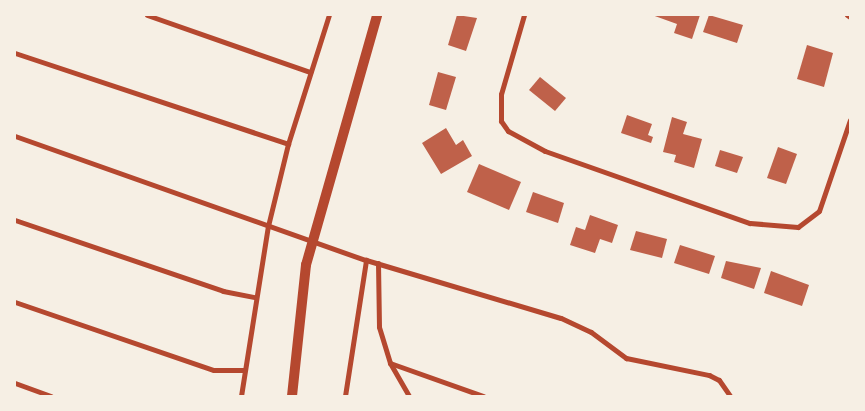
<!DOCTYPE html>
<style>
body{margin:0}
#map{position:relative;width:865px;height:411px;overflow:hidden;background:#f6efe4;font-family:"Noto Sans",sans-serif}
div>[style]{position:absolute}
.building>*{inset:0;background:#bf614a}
.minor>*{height:5px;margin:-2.5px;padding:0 2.5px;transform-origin:2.5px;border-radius:2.5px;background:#b5482f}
.secondary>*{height:10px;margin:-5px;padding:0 5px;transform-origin:5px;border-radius:5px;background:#b5482f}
span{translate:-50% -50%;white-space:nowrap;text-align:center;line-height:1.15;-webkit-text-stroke:4.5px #f6efe4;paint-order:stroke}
.frame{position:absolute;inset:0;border:16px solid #f6efe4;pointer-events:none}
</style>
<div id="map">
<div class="building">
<div style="clip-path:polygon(457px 15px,477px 18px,466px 51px,448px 45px)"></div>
<div style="clip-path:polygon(652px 15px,700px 15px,692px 39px,674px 33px,677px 24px)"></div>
<div style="clip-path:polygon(709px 15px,743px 25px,737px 43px,703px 32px)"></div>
<div style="clip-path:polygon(807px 45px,833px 53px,824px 87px,797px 79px)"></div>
<div style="clip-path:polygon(438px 72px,456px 77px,446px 110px,429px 105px)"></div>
<div style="clip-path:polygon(540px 77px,566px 98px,555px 111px,529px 90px)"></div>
<div style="clip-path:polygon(627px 115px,652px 124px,648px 135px,653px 137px,651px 143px,621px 133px)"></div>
<div style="clip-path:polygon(672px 117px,687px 122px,683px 134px,702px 139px,694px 168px,674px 162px,676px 155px,663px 152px)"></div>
<div style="clip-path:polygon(446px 128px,456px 145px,463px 140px,472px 156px,441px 174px,422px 143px)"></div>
<div style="clip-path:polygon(778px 147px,797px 154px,786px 184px,767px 178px)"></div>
<div style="clip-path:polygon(720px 150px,743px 157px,737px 173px,715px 166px)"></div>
<div style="clip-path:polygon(479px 164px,521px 182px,509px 210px,467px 192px)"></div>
<div style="clip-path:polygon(533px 192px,564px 203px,558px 223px,526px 212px)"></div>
<div style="clip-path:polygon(590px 215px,618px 225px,612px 243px,600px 239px,595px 253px,570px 245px,576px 227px,585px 230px)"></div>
<div style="clip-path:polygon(636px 231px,667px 239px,662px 258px,630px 250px)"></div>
<div style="clip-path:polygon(680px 245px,715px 256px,709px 274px,674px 263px)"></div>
<div style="clip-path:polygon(726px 261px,761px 268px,754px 289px,721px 278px)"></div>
<div style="clip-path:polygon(771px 271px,809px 285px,802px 306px,764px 293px)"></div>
</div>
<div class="minor">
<div style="left:147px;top:15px;width:173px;rotate:19.3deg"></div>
<div style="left:524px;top:15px;width:82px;rotate:106.2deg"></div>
<div style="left:501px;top:94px;width:27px;rotate:90deg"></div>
<div style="left:501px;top:121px;width:12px;rotate:55deg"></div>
<div style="left:508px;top:131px;width:42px;rotate:28.4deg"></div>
<div style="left:545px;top:151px;width:217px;rotate:19.4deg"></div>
<div style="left:750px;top:223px;width:48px;rotate:4.8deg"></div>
<div style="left:798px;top:227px;width:26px;rotate:-37deg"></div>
<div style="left:819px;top:211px;width:96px;rotate:-71.2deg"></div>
<div style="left:847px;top:15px;width:4px;rotate:34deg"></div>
<div style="left:15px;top:53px;width:288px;rotate:18.4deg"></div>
<div style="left:15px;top:136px;width:372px;rotate:19.5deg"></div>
<div style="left:366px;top:260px;width:203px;rotate:16.6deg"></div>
<div style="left:561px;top:318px;width:33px;rotate:25deg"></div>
<div style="left:591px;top:332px;width:44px;rotate:36.6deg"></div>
<div style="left:626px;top:358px;width:85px;rotate:11.6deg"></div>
<div style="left:709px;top:375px;width:11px;rotate:27deg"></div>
<div style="left:719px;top:380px;width:19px;rotate:55deg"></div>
<div style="left:15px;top:220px;width:220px;rotate:18.8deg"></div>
<div style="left:223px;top:291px;width:32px;rotate:11deg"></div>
<div style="left:378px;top:263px;width:64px;rotate:89.1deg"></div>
<div style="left:379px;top:327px;width:38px;rotate:73deg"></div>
<div style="left:390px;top:363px;width:38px;rotate:60deg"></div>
<div style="left:15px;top:302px;width:210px;rotate:18.9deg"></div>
<div style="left:214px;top:370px;width:29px"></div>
<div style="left:390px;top:363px;width:99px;rotate:19.5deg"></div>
<div style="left:15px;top:383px;width:38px;rotate:20deg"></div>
<div style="left:241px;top:396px;width:172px;rotate:-81deg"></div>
<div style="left:268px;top:226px;width:84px;rotate:-76.3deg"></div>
<div style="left:288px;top:144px;width:135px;rotate:-72.4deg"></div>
<div style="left:345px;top:396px;width:138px;rotate:-81.2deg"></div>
</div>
<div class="secondary">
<div style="left:292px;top:396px;width:132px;rotate:-83.9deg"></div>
<div style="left:306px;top:265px;width:260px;rotate:-74.1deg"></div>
</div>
<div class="frame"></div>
</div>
